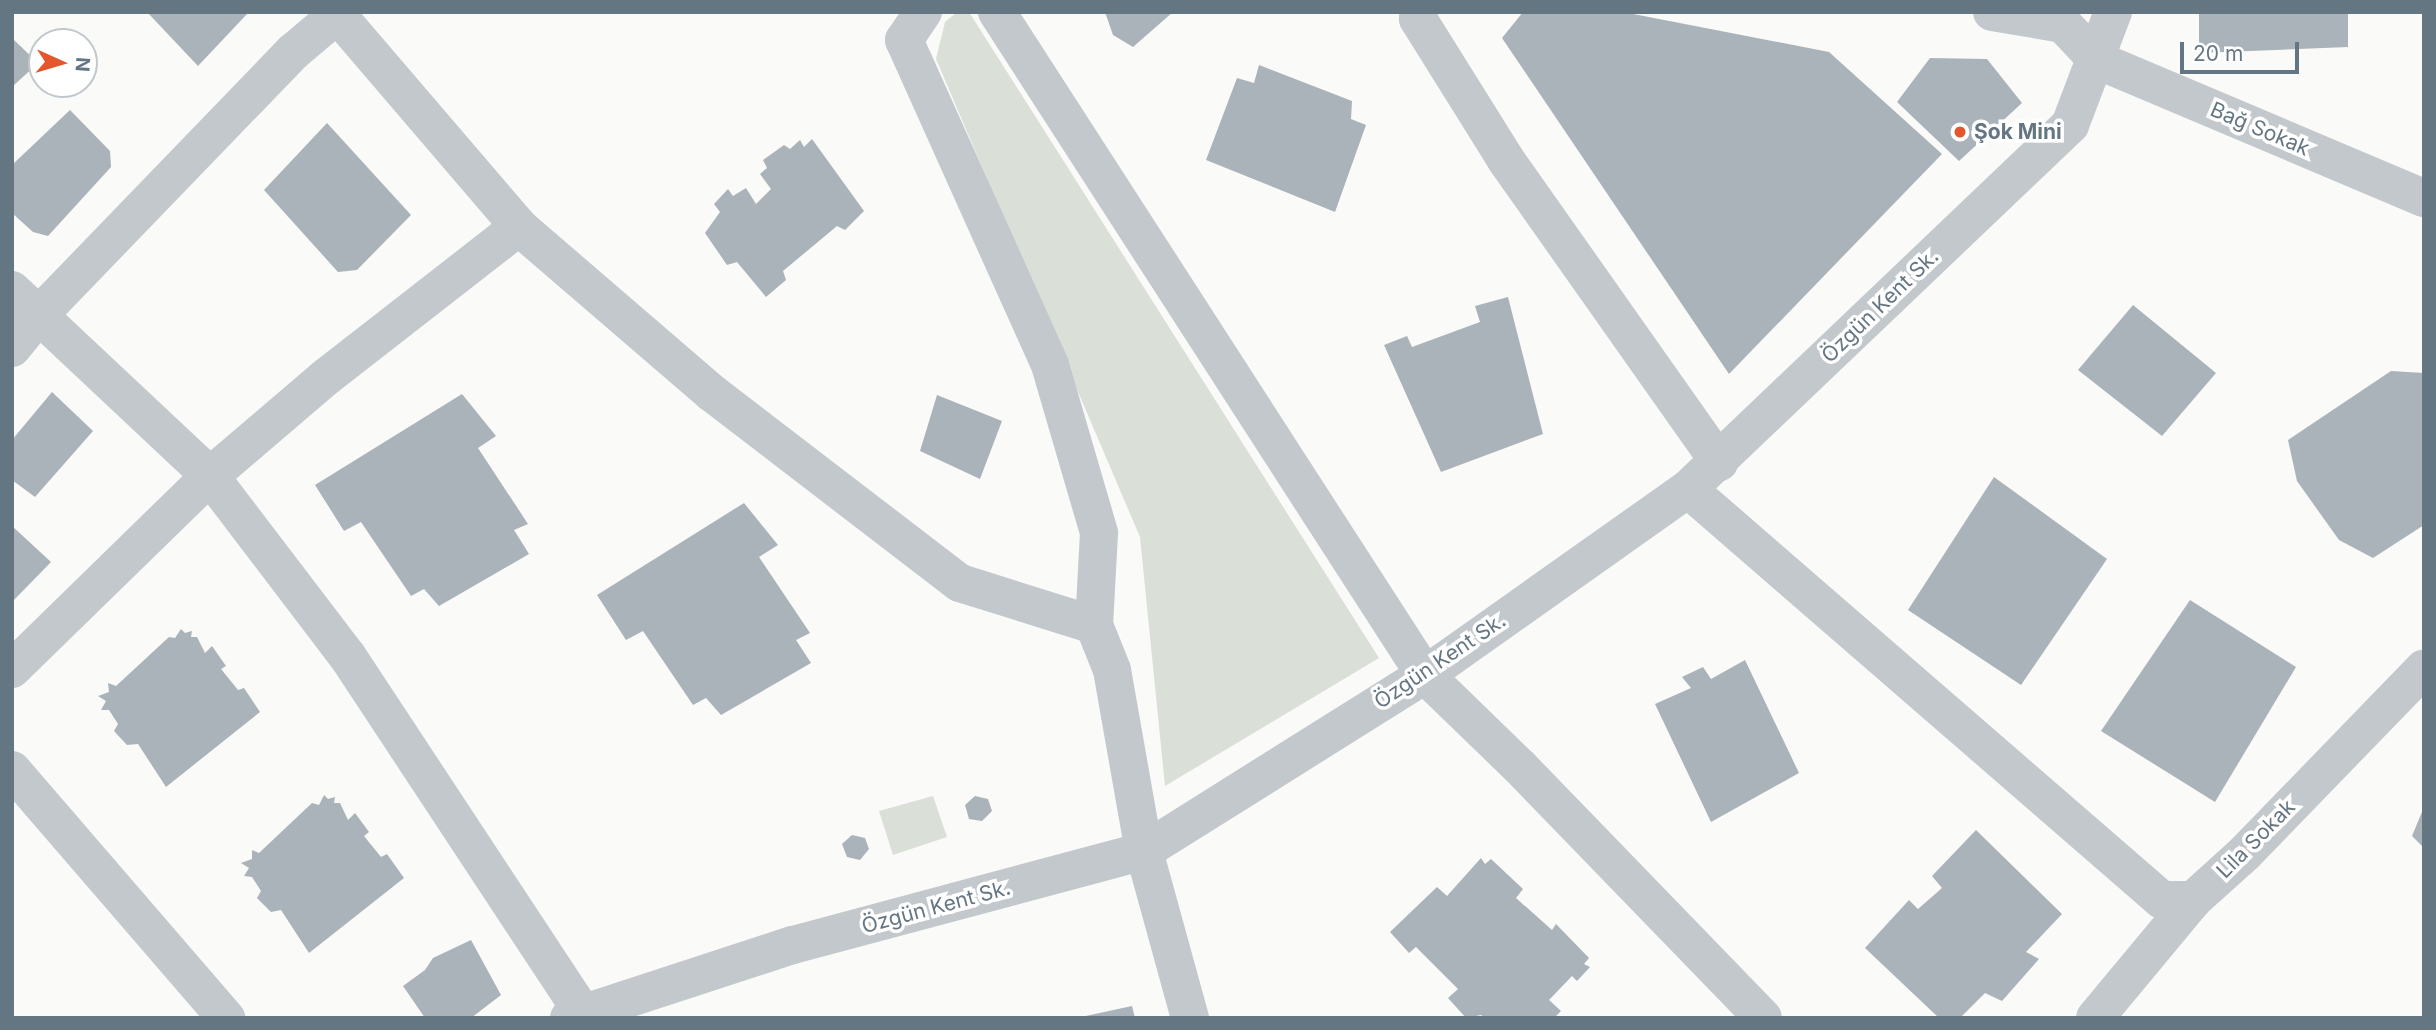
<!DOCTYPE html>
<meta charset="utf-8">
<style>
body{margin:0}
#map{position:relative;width:2436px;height:1030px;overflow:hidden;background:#fafaf8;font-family:Inter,sans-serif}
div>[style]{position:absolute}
.green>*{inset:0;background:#dadfd7}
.building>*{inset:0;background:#aab3b9}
.street>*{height:38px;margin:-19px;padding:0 19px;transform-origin:19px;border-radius:19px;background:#c3c8cc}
.dots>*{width:19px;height:19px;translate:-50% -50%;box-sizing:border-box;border:4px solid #fff;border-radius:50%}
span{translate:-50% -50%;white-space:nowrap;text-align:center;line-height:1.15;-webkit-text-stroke:7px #fff;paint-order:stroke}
.street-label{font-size:21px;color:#657683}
.poi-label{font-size:21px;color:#657683;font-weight:700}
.left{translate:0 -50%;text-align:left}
.frame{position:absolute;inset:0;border:14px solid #657683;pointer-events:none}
.north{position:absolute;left:28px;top:28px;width:70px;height:70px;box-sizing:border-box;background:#fff;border:2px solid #c1c8cd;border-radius:50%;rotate:94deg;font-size:19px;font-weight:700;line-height:28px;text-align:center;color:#657683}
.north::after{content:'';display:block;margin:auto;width:24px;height:32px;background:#e4572e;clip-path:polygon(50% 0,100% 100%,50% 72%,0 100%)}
.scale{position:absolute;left:2180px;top:42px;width:119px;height:32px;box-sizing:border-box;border:4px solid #657683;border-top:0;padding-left:9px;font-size:21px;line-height:24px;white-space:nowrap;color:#657683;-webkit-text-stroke:5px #fff;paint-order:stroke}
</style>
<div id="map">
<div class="green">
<div style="clip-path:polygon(957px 12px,969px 12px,1379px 658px,1165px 786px,1140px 537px,936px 59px,945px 22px)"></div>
<div style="clip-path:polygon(933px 796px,947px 837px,893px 855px,879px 811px)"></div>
</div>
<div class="building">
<div style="clip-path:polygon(147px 12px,245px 12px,247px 14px,198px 66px)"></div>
<div style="clip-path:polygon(1105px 12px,1173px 12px,1133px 47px,1113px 35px)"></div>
<div style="clip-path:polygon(1523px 12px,1623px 12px,1829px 52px,1942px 154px,1729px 374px,1502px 38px)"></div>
<div style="clip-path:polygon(2199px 12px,2348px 12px,2348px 47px,2199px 53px)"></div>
<div style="clip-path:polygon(12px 38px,38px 63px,12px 87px)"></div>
<div style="clip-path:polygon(1930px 58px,1987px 59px,2022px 103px,1959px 161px,1897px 102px)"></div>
<div style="clip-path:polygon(1259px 65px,1352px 101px,1351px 119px,1366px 125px,1335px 212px,1206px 160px,1237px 78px,1254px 83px)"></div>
<div style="clip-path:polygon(70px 110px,110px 151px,111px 167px,48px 236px,33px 232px,12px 213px,12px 165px)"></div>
<div style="clip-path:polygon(327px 123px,411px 215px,357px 270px,338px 272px,264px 190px)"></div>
<div style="clip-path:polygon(812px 139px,864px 211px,845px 230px,837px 226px,783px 271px,786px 280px,766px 297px,737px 262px,727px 265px,705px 233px,720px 212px,714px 204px,728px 189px,733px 196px,746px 188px,756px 204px,771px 189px,760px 174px,767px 168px,763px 160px,784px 145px,790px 149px,800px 140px,804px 147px)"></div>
<div style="clip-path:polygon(1508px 297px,1543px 434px,1441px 472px,1384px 345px,1407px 336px,1412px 347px,1480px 322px,1475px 306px)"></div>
<div style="clip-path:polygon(2133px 305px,2216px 373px,2162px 436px,2078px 370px)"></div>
<div style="clip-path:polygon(2391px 371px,2424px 373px,2424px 525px,2373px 558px,2339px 540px,2297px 481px,2288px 440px)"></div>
<div style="clip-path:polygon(52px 392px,93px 431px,35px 497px,12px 480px,12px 440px)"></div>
<div style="clip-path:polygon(462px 394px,496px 436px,478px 448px,528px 524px,514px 530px,529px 554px,439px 606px,424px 589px,411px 596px,361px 522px,344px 531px,315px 485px)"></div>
<div style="clip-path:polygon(937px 395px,1002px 421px,980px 479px,920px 451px)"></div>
<div style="clip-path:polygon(1994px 477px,2107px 559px,2021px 685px,1908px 610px)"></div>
<div style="clip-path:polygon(744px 503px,778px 545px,759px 557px,810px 633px,796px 640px,811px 663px,721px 715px,706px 698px,693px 705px,643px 631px,626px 640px,597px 595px)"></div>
<div style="clip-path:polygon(12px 526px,51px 562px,12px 602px)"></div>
<div style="clip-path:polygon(2190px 600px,2296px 667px,2215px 802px,2101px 731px)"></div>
<div style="clip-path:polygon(181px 629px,185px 633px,192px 631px,191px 637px,197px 637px,205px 653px,212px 646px,226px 666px,221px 669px,238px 690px,244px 688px,260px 712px,166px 787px,138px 744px,127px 745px,114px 731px,118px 724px,109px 710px,101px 710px,106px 701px,98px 696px,109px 692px,108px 683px,116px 686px,169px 637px,175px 638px)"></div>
<div style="clip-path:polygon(1745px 660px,1799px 773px,1711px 822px,1655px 704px,1691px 688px,1682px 677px,1703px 667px,1711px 679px)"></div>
<div style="clip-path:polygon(324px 795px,328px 799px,335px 797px,334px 803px,340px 803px,348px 820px,355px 813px,369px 832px,364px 836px,381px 857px,387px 854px,404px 878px,309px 953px,281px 910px,271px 912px,257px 898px,261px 891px,252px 877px,244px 876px,249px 868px,241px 863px,252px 859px,252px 850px,259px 853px,312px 803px,319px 805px)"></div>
<div style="clip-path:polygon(975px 796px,988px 799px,992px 811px,982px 821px,969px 819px,965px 805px)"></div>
<div style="clip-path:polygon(2424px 807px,2424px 848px,2412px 836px)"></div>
<div style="clip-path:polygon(1976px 830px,2062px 914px,2026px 952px,2039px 959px,2002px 1001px,1985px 993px,1960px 1018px,1939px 1018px,1865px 948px,1909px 900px,1918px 909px,1942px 888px,1932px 876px)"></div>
<div style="clip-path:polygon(852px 835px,865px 838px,869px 849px,860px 860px,847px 857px,842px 844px)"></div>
<div style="clip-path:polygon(1481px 858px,1485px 864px,1491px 859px,1523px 889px,1516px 898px,1552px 930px,1556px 924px,1589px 958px,1584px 964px,1590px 967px,1577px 981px,1572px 976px,1549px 1000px,1561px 1011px,1554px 1018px,1485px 1018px,1481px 1015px,1466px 1018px,1448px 998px,1458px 989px,1416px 947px,1409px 953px,1390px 932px,1437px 887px,1447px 896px)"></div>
<div style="clip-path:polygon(471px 940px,501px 995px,471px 1018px,425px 1018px,403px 986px,425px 970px,433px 958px)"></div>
<div style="clip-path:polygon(1132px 1006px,1135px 1018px,1081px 1018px,1081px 1017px)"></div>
</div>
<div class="street">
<div style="left:335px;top:12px;width:283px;rotate:49.4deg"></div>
<div style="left:519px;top:227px;width:255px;rotate:40.7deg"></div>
<div style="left:712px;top:393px;width:312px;rotate:37.5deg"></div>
<div style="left:960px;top:583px;width:140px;rotate:17.4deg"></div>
<div style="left:1094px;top:625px;width:48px;rotate:68.2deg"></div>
<div style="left:1112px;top:670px;width:184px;rotate:80deg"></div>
<div style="left:1144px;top:851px;width:173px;rotate:74.6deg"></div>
<div style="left:923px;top:12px;width:34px;rotate:124deg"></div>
<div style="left:904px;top:40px;width:356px;rotate:65.8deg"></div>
<div style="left:1050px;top:365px;width:175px;rotate:73.7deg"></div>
<div style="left:1099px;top:533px;width:92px;rotate:93.1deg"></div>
<div style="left:997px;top:12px;width:789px;rotate:57.16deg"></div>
<div style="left:1425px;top:675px;width:132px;rotate:44.1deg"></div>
<div style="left:1520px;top:767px;width:349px;rotate:45.9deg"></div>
<div style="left:1419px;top:12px;width:7px;rotate:98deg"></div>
<div style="left:1418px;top:19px;width:166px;rotate:58deg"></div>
<div style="left:1506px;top:160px;width:370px;rotate:54.8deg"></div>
<div style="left:1992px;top:12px;width:72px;rotate:9.6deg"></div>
<div style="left:2063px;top:24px;width:50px;rotate:46.6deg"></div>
<div style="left:2097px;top:60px;width:355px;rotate:22.9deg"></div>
<div style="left:12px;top:290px;width:272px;rotate:43.2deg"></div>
<div style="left:210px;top:476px;width:228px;rotate:52.7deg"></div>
<div style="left:348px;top:657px;width:432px;rotate:56.6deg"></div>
<div style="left:12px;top:348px;width:41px;rotate:-50.9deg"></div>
<div style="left:38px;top:316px;width:367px;rotate:-46deg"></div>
<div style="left:293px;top:52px;width:57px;rotate:-40.1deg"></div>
<div style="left:1688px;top:489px;width:627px;rotate:40.93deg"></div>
<div style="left:2162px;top:900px;width:31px"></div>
<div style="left:12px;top:669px;width:277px;rotate:-44.3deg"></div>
<div style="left:210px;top:476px;width:153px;rotate:-40.5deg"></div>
<div style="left:326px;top:377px;width:244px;rotate:-37.9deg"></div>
<div style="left:12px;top:770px;width:328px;rotate:49.2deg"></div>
<div style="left:569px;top:1018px;width:236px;rotate:-18.1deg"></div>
<div style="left:793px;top:945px;width:363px;rotate:-15deg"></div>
<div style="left:1144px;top:851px;width:332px;rotate:-32.1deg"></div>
<div style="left:1425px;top:675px;width:322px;rotate:-35.3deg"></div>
<div style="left:1688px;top:489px;width:528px;rotate:-43.62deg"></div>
<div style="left:2070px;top:125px;width:121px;rotate:-69.2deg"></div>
<div style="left:2095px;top:1018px;width:153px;rotate:-50.3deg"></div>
<div style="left:2193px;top:900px;width:70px;rotate:-42.1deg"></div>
<div style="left:2245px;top:853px;width:257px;rotate:-45.9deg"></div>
</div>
<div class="dots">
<div style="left:1960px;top:132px;background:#e4572e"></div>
</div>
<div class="street-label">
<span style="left:2260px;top:129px;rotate:23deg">Bağ Sokak</span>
<span style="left:1880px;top:306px;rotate:-44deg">Özgün Kent Sk.</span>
<span style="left:1440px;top:661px;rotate:-34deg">Özgün Kent Sk.</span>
<span style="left:2256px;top:839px;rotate:-45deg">Lila Sokak</span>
<span style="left:936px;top:907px;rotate:-15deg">Özgün Kent Sk.</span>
</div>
<div class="poi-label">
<span class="left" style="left:1974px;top:132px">Şok Mini</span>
</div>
<div class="frame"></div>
<div class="north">N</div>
<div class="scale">20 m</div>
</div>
